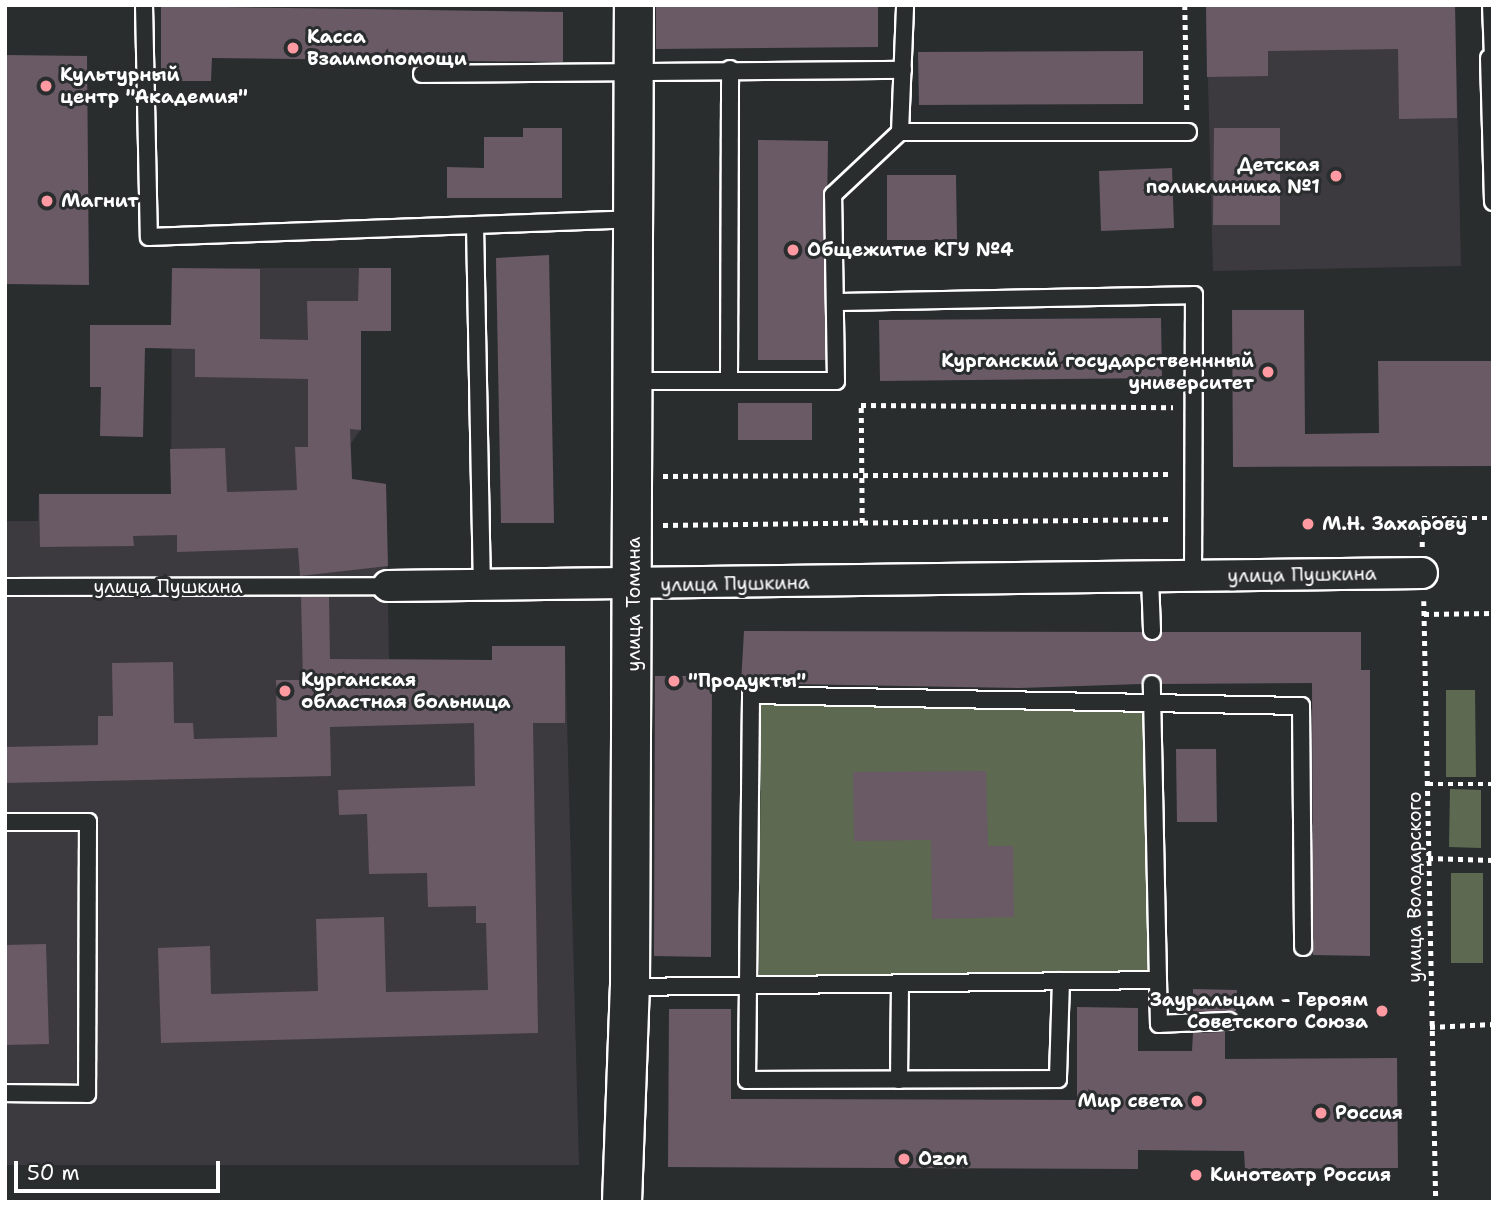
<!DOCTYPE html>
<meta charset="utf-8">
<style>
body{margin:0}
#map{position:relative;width:1498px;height:1207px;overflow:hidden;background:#2a2d2e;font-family:"Shantell Sans",sans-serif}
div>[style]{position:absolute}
.built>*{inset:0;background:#3d3a3f}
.green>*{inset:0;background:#5d6a51}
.building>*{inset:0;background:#695a66}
.path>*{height:4.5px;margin-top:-2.25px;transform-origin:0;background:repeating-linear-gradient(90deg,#fff 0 5px,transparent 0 10px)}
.roads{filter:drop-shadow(2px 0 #fff) drop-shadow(-2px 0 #fff) drop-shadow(0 2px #fff) drop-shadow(0 -2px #fff)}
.lane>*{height:16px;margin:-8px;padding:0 8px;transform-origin:8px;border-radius:8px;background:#2a2d2e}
.street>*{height:30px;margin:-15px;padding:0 15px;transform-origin:15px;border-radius:15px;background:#2a2d2e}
.secondary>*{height:38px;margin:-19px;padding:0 19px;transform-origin:19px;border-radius:19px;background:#2a2d2e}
.dots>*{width:19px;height:19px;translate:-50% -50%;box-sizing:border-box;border:4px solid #2a2d2e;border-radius:50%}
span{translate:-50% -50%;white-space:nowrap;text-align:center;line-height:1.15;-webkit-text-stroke:6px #2a2d2e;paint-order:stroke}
.poi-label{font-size:19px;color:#fff;font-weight:700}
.left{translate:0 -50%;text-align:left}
.right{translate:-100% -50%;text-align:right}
.street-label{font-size:19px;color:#fff}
.frame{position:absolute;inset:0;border:7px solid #fff;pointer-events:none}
.scale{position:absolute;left:14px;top:1161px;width:206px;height:32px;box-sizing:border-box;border:4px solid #fff;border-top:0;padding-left:9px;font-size:21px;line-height:24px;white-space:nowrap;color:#fff;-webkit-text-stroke:5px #2a2d2e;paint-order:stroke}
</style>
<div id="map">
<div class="built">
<div style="clip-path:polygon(1206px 5px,1455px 5px,1461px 266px,1213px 271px)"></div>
<div style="clip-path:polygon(172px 268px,391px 268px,391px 331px,361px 331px,361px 429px,350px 445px,352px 479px,386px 484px,389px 659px,492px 660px,492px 646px,565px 646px,579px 1165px,5px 1165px,5px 521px,38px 521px,39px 494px,171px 494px)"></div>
</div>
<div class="green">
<div style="clip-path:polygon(1446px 690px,1475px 690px,1476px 777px,1446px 777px)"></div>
<div style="clip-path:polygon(761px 705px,1143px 710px,1149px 974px,759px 978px)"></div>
<div style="clip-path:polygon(1450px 789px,1481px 790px,1481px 848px,1449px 847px)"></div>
<div style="clip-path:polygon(1451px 873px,1483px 873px,1483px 963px,1451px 963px)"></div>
</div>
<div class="building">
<div style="clip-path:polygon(656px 5px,878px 5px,878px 47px,656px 49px)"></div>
<div style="clip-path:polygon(1206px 5px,1455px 5px,1457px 118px,1399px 119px,1398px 49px,1268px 51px,1268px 76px,1207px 77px)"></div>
<div style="clip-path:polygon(161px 6px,563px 12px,563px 62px,212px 58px,211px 81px,161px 81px)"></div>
<div style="clip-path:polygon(1143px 51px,1143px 104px,919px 105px,918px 52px)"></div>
<div style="clip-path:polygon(5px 55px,87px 56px,89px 285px,5px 284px)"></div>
<div style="clip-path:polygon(523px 128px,562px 128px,562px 198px,447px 198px,447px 167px,484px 168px,484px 137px,523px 137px)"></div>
<div style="clip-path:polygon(1214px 128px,1280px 128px,1280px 225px,1213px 225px)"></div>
<div style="clip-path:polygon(758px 140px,828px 141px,825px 360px,758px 360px)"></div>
<div style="clip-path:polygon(1172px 168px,1174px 228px,1101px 231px,1099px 171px)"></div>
<div style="clip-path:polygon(887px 175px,956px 175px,957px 240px,887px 240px)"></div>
<div style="clip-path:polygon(549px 255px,554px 523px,501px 523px,496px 258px)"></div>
<div style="clip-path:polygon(172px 268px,260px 269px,260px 339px,308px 340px,307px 301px,358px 301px,359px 268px,391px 268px,391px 331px,361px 331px,361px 430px,350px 429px,352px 479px,386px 484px,388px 566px,300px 576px,298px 548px,177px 552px,177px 535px,133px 536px,134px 546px,40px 547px,39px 494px,171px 494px,170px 449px,225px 448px,227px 492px,297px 490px,295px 447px,308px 447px,308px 379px,195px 377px,195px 349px,145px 348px,143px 437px,100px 436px,101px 387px,90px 387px,90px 325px,171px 325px)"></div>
<div style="clip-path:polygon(1232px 310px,1304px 310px,1305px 434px,1379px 433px,1378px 361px,1493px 361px,1493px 466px,1233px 467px)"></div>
<div style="clip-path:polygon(1161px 318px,1162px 378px,880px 381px,879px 320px)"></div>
<div style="clip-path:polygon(738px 403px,812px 403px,812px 440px,738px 440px)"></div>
<div style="clip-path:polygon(301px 597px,329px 597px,330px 659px,492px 660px,492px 646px,565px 646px,565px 723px,533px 723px,538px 1033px,161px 1043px,158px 948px,210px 946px,211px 994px,318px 991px,316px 919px,384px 917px,386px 992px,488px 990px,486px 923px,476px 923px,476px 906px,428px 907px,427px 873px,369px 874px,367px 814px,339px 815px,338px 790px,475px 786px,474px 723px,330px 727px,331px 776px,5px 783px,5px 747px,98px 745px,98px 716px,113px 716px,112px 663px,173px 662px,174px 723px,193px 723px,194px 739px,277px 737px,276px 680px,303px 680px)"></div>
<div style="clip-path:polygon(744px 631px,1142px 632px,1152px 641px,1162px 632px,1361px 632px,1361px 670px,1370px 670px,1370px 956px,1313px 955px,1312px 683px,1162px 684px,1152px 674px,1142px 684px,1020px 688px,741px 683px)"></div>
<div style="clip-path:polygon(655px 676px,712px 676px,711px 957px,654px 956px)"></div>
<div style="clip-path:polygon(1176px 749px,1216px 749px,1217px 822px,1177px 822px)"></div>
<div style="clip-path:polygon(986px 771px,988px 846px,1013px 846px,1014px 917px,932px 919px,931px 840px,854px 841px,853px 772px)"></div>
<div style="clip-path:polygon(46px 944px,49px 1044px,5px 1045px,5px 945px)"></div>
<div style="clip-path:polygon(1193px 989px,1237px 990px,1236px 1011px,1193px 1012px)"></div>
<div style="clip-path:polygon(1077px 1007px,1138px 1008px,1138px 1051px,1192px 1051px,1193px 1033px,1225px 1032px,1225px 1059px,1397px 1058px,1398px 1168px,1245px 1169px,1244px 1151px,1138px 1150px,1138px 1169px,668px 1167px,669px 1009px,731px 1009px,731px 1099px,1077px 1100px)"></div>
</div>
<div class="path">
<div style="left:1185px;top:5px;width:108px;rotate:88.9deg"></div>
<div style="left:663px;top:476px;width:509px;rotate:-0.23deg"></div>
<div style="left:862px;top:523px;width:118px;rotate:-90.5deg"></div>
<div style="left:861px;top:405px;width:312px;rotate:0.4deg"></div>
<div style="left:663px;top:525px;width:509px;rotate:-0.68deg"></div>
<div style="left:1422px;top:547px;width:29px;rotate:-90deg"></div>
<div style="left:1422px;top:518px;width:71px"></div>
<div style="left:1424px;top:601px;width:601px;rotate:88.86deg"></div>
<div style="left:1424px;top:614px;width:69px;rotate:-0.8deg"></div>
<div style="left:1428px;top:784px;width:65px"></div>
<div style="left:1428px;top:858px;width:65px;rotate:1.8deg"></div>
<div style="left:1430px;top:1027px;width:63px;rotate:-2.7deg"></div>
</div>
<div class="roads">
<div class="lane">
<div style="left:144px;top:5px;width:232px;rotate:88.8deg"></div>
<div style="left:149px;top:237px;width:482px;rotate:-2.1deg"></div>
<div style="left:1491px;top:5px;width:53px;rotate:87.8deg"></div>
<div style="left:1489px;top:58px;width:144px;rotate:88.4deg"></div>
<div style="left:422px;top:74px;width:481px;rotate:-0.5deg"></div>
<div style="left:900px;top:132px;width:288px"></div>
<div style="left:475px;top:225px;width:361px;rotate:88.9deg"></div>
<div style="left:835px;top:302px;width:359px;rotate:-1.1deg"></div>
<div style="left:1194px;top:295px;width:282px;rotate:90.2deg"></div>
<div style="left:634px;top:381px;width:202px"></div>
<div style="left:836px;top:381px;width:186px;rotate:-90.9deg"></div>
<div style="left:833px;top:195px;width:92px;rotate:-43.2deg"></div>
<div style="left:900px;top:132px;width:127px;rotate:-87.7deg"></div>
<div style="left:729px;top:381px;width:312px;rotate:-89.8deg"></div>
<div style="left:1150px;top:578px;width:53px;rotate:87.8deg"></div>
<div style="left:5px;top:587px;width:383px;rotate:-0.1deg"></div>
<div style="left:5px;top:822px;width:83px"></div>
<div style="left:88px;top:822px;width:272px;rotate:90.2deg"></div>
<div style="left:87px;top:1094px;width:82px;rotate:-179.3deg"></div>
<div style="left:1158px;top:980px;width:44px;rotate:88.7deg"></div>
<div style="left:1159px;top:1024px;width:70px;rotate:-2.5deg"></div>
<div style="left:1061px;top:981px;width:98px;rotate:91.8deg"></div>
<div style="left:1058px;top:1079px;width:311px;rotate:179.8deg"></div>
<div style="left:747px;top:1080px;width:385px;rotate:-89.4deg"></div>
<div style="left:751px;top:695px;width:550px;rotate:1.15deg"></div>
<div style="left:1301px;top:706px;width:241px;rotate:89.5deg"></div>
<div style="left:630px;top:987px;width:528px;rotate:-0.76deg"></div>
<div style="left:1158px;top:980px;width:296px;rotate:-91.2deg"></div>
<div style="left:899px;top:1080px;width:96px;rotate:-89.4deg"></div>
</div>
<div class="street">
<div style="left:388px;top:586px;width:1034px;rotate:-0.72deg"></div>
</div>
<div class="secondary">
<div style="left:622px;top:1202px;width:215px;rotate:-87.9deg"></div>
<div style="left:630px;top:987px;width:982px;rotate:-89.77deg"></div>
</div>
</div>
<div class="dots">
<div style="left:293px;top:48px;background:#ff9aa2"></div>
<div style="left:46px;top:86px;background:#ff9aa2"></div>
<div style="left:1336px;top:176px;background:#ff9aa2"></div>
<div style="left:47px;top:201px;background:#ff9aa2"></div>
<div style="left:793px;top:250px;background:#ff9aa2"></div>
<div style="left:1268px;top:372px;background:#ff9aa2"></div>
<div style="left:1308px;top:524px;background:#ff9aa2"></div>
<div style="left:674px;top:681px;background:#ff9aa2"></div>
<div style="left:285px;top:691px;background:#ff9aa2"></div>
<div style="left:1382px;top:1011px;background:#ff9aa2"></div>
<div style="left:1197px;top:1101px;background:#ff9aa2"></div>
<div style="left:1321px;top:1113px;background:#ff9aa2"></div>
<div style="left:904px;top:1159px;background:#ff9aa2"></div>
<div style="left:1196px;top:1175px;background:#ff9aa2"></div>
</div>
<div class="poi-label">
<span class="left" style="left:307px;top:48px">Касса<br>Взаимопомощи</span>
<span class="left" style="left:60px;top:86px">Культурный<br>центр "Академия"</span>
<span class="right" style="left:1320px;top:176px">Детская<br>поликлиника №1</span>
<span class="left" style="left:61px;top:201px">Магнит</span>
<span class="left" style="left:807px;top:250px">Общежитие КГУ №4</span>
<span class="right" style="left:1254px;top:372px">Курганский государственнный<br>университет</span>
<span class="left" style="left:1322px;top:524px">М.Н. Захарову</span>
<span class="left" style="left:301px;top:691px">Курганская<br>областная больница</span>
<span class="left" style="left:688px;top:681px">"Продукты"</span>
<span class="right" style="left:1368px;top:1011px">Зауральцам - Героям<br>Советского Союза</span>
<span class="right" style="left:1183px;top:1101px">Мир света</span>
<span class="left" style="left:1335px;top:1113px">Россия</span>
<span class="left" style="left:918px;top:1159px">Ozon</span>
<span class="left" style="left:1210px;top:1175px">Кинотеатр Россия</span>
</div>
<div class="street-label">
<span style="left:1302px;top:575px;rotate:-1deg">улица Пушкина</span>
<span style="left:735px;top:584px;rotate:-1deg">улица Пушкина</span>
<span style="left:168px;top:587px">улица Пушкина</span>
<span style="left:634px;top:604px;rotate:-90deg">улица Томина</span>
<span style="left:1415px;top:887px;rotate:-90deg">улица Володарского</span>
</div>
<div class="frame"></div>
<div class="scale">50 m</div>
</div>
